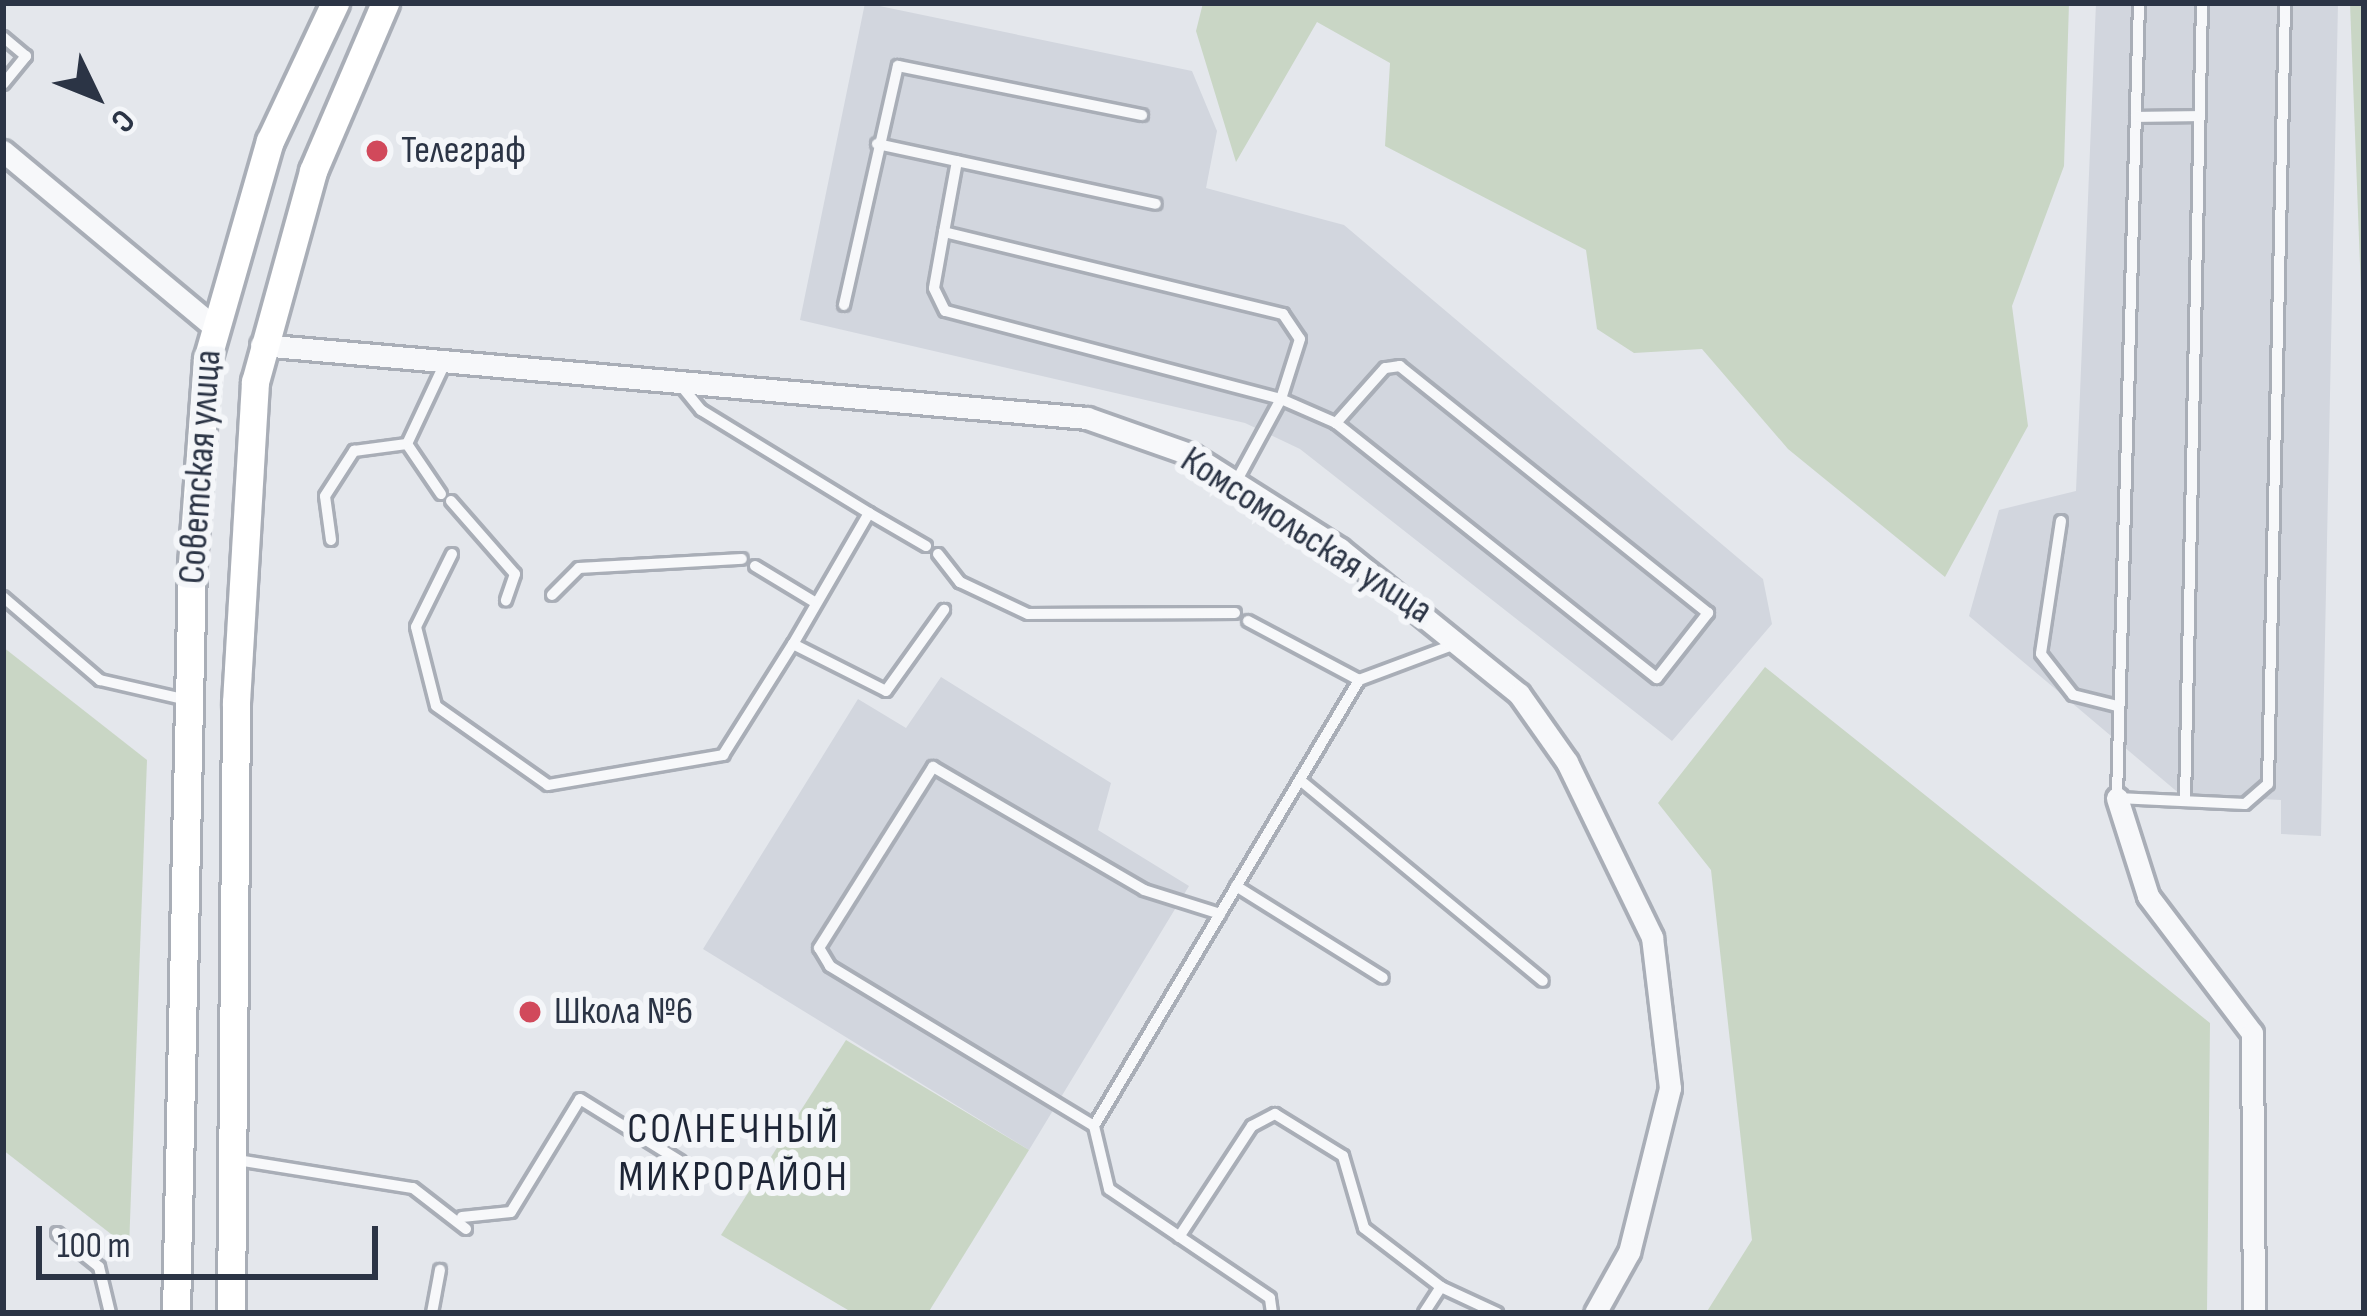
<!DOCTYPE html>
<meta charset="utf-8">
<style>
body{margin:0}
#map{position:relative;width:2367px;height:1316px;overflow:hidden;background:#e4e7ec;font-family:"Sofia Sans Condensed",sans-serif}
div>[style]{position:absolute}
.built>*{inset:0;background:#d2d6de}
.green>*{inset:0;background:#c9d6c5}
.roads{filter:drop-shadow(3px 0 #a9aeb7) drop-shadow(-3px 0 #a9aeb7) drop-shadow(0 3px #a9aeb7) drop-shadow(0 -3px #a9aeb7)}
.lane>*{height:10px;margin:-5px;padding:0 5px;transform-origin:5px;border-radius:5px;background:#f7f8fa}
.street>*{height:21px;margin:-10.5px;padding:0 10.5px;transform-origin:10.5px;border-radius:10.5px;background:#f7f8fa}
.secondary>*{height:27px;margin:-13.5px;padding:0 13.5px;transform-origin:13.5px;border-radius:13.5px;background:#fff}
.dots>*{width:33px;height:33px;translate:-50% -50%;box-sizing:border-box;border:6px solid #f4f6f9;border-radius:50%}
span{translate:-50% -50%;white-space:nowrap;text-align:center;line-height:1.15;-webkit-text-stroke:12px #f4f6f9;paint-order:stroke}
.poi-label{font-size:39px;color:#2b3445}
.left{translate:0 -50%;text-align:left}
.street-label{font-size:39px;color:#2b3445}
.neighbourhood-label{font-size:42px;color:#1d2536;letter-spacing:3px}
.frame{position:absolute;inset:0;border:6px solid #2b3445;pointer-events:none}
.north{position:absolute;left:36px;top:36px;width:120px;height:120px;-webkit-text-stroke:9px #f4f6f9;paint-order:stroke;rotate:133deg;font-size:33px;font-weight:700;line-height:48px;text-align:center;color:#2b3445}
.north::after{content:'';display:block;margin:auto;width:42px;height:54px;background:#2b3445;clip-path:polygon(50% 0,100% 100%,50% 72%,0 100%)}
.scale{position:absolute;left:36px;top:1226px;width:342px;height:54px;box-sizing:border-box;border:6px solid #2b3445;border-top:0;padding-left:15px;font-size:36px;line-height:42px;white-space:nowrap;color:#2b3445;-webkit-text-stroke:9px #f4f6f9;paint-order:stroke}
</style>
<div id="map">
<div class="built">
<div style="clip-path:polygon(865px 3px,1192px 71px,1217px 131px,1206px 188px,1344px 225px,1763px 579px,1772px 624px,1672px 741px,1300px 449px,1245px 423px,800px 320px)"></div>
<div style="clip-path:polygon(2096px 3px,2338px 3px,2321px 836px,2281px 834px,2281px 800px,2181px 795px,1969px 616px,1999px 510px,2076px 491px)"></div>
<div style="clip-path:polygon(941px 677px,1111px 783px,1098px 830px,1189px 886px,1029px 1150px,703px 949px,858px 699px,906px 728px)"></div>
</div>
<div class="green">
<div style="clip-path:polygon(1203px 3px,2069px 3px,2064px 166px,2012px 306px,2028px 426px,1945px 577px,1788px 449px,1702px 349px,1634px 353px,1597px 329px,1586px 250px,1385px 146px,1390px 63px,1317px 22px,1236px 162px,1196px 31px)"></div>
<div style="clip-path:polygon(2350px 3px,2364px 3px,2364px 370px)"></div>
<div style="clip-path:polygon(3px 647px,147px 760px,129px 1248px,3px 1150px)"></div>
<div style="clip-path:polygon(1765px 667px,2210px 1023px,2207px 1313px,1706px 1313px,1752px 1240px,1711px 870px,1658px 803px)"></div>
<div style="clip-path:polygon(846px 1040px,1029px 1150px,928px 1313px,853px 1313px,721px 1235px)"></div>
</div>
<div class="roads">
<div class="lane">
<div style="left:2139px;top:3px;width:795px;rotate:91.59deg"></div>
<div style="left:2117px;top:798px;width:128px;rotate:2.7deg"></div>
<div style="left:2245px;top:804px;width:30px;rotate:-41deg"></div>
<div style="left:2268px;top:784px;width:781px;rotate:-88.75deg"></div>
<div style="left:3px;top:37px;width:30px;rotate:40deg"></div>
<div style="left:26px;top:56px;width:36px;rotate:129deg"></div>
<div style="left:2136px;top:117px;width:63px;rotate:-0.9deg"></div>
<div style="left:877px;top:144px;width:285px;rotate:12.1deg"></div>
<div style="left:944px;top:232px;width:349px;rotate:13.6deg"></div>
<div style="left:1283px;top:314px;width:30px;rotate:56deg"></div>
<div style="left:1300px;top:339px;width:63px;rotate:107.6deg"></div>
<div style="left:1281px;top:399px;width:347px;rotate:-165.3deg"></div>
<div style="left:945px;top:311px;width:25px;rotate:-116deg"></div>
<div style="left:934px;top:288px;width:57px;rotate:-79.9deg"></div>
<div style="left:944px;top:232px;width:72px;rotate:-79.6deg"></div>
<div style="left:844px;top:305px;width:245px;rotate:-77.3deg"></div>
<div style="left:898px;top:66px;width:249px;rotate:11.4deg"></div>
<div style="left:679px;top:383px;width:35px;rotate:51deg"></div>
<div style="left:701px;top:410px;width:197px;rotate:31.5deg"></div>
<div style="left:869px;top:513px;width:151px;rotate:120.1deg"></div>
<div style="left:793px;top:644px;width:104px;rotate:26.8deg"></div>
<div style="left:886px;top:691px;width:100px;rotate:-54.4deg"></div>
<div style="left:1237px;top:480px;width:92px;rotate:-61.5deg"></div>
<div style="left:1281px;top:399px;width:60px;rotate:23.6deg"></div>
<div style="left:1336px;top:423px;width:410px;rotate:38.5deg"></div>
<div style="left:1657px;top:678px;width:83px;rotate:-51.9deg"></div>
<div style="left:1708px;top:613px;width:395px;rotate:-141.3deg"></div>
<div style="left:1400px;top:366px;width:15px;rotate:172deg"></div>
<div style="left:1385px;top:368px;width:74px;rotate:131.7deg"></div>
<div style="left:441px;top:494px;width:60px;rotate:-124.2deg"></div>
<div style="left:407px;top:444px;width:89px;rotate:-64.9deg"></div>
<div style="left:451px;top:501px;width:97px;rotate:48.8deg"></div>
<div style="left:515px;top:574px;width:28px;rotate:109deg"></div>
<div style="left:869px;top:513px;width:66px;rotate:30.1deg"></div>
<div style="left:2061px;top:521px;width:134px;rotate:98.6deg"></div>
<div style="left:2041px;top:654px;width:52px;rotate:52deg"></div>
<div style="left:2073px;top:695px;width:45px;rotate:14deg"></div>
<div style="left:331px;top:540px;width:44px;rotate:-97.8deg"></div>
<div style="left:325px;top:496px;width:54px;rotate:-57.2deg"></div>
<div style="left:354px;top:451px;width:53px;rotate:-7.5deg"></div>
<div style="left:452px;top:554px;width:81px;rotate:116.3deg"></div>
<div style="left:416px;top:627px;width:81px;rotate:75.8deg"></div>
<div style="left:436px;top:706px;width:137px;rotate:35.2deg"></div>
<div style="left:548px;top:785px;width:178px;rotate:-9.7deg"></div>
<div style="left:723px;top:755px;width:131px;rotate:-57.8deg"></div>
<div style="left:938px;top:554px;width:36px;rotate:52deg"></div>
<div style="left:960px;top:582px;width:75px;rotate:25.2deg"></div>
<div style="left:1028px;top:614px;width:207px;rotate:-0.3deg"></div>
<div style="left:755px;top:566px;width:71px;rotate:31.2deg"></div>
<div style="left:552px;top:595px;width:38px;rotate:-45deg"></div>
<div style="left:579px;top:568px;width:163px;rotate:-3.2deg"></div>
<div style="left:3px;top:597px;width:128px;rotate:40.6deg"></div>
<div style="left:100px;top:680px;width:89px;rotate:12.9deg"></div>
<div style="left:1248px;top:621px;width:126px;rotate:28deg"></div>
<div style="left:1300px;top:780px;width:315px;rotate:39.6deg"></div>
<div style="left:2185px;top:801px;width:798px;rotate:-88.78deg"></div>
<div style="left:1236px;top:886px;width:173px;rotate:32deg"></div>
<div style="left:1094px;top:1126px;width:309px;rotate:-148.8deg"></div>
<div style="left:830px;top:966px;width:21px;rotate:-121deg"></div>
<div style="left:819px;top:948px;width:214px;rotate:-57.8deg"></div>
<div style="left:933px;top:767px;width:244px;rotate:30.2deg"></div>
<div style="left:1144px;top:890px;width:80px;rotate:17.5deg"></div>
<div style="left:231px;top:1159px;width:184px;rotate:9.1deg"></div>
<div style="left:413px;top:1188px;width:67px;rotate:37.7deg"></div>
<div style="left:462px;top:1217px;width:49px;rotate:-5.8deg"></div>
<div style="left:511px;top:1212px;width:132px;rotate:-58.6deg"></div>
<div style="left:580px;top:1099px;width:118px;rotate:31.8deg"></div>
<div style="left:57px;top:1233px;width:54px;rotate:39deg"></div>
<div style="left:99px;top:1267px;width:47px;rotate:76.6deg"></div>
<div style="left:1179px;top:1237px;width:133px;rotate:-56.7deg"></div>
<div style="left:1252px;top:1126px;width:26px;rotate:-28deg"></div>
<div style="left:1275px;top:1114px;width:80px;rotate:31.7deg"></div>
<div style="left:1343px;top:1156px;width:75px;rotate:73.7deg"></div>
<div style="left:1364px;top:1228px;width:97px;rotate:37.5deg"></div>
<div style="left:432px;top:1313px;width:44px;rotate:-79.5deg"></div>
<div style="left:1272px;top:1313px;width:15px;rotate:-98deg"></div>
<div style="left:1270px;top:1298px;width:194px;rotate:-145.9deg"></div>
<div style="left:1109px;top:1189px;width:65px;rotate:-103.4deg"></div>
<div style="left:1094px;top:1126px;width:519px;rotate:-59.28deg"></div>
<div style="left:1359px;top:680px;width:106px;rotate:-20.5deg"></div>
<div style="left:1424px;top:1313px;width:31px;rotate:-57deg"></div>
<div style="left:1441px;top:1287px;width:62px;rotate:24.9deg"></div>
</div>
<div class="street">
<div style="left:3px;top:151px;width:272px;rotate:39.8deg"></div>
<div style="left:261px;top:345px;width:829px;rotate:5.05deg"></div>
<div style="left:1087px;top:418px;width:111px;rotate:19.4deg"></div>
<div style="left:1192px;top:455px;width:175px;rotate:32.4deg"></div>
<div style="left:1340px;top:549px;width:230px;rotate:39deg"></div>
<div style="left:1519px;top:694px;width:83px;rotate:54.8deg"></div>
<div style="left:1567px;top:762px;width:195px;rotate:64.1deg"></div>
<div style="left:1652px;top:937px;width:152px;rotate:83.2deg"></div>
<div style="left:1670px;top:1088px;width:169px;rotate:104deg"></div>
<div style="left:1629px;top:1252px;width:70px;rotate:119.1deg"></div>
<div style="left:2117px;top:798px;width:103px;rotate:72.4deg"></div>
<div style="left:2148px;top:896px;width:172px;rotate:52.8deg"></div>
<div style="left:2252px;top:1033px;width:280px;rotate:89.6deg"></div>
</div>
<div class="secondary">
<div style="left:176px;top:1313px;width:749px;rotate:-88.78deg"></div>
<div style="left:192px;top:564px;width:205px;rotate:-85.8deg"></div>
<div style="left:207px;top:360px;width:228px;rotate:-74deg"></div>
<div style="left:270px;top:141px;width:153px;rotate:-64.8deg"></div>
<div style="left:231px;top:1313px;width:611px;rotate:-89.53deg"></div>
<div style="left:236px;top:702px;width:321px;rotate:-86.6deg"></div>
<div style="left:255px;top:382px;width:219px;rotate:-74.6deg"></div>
<div style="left:313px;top:171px;width:183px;rotate:-66.8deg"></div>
</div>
</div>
<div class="dots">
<div style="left:377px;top:151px;background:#d1495b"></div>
<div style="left:530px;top:1012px;background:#d1495b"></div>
</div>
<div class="poi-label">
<span class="left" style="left:401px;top:151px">Телеграф</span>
<span class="left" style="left:554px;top:1012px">Школа №6</span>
</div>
<div class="street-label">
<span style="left:201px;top:467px;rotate:-86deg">Советская улица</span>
<span style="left:1306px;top:536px;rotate:33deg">Комсомольская улица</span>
</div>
<div class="neighbourhood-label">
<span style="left:734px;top:1154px">СОЛНЕЧНЫЙ<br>МИКРОРАЙОН</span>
</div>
<div class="frame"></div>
<div class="north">С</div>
<div class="scale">100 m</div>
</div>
